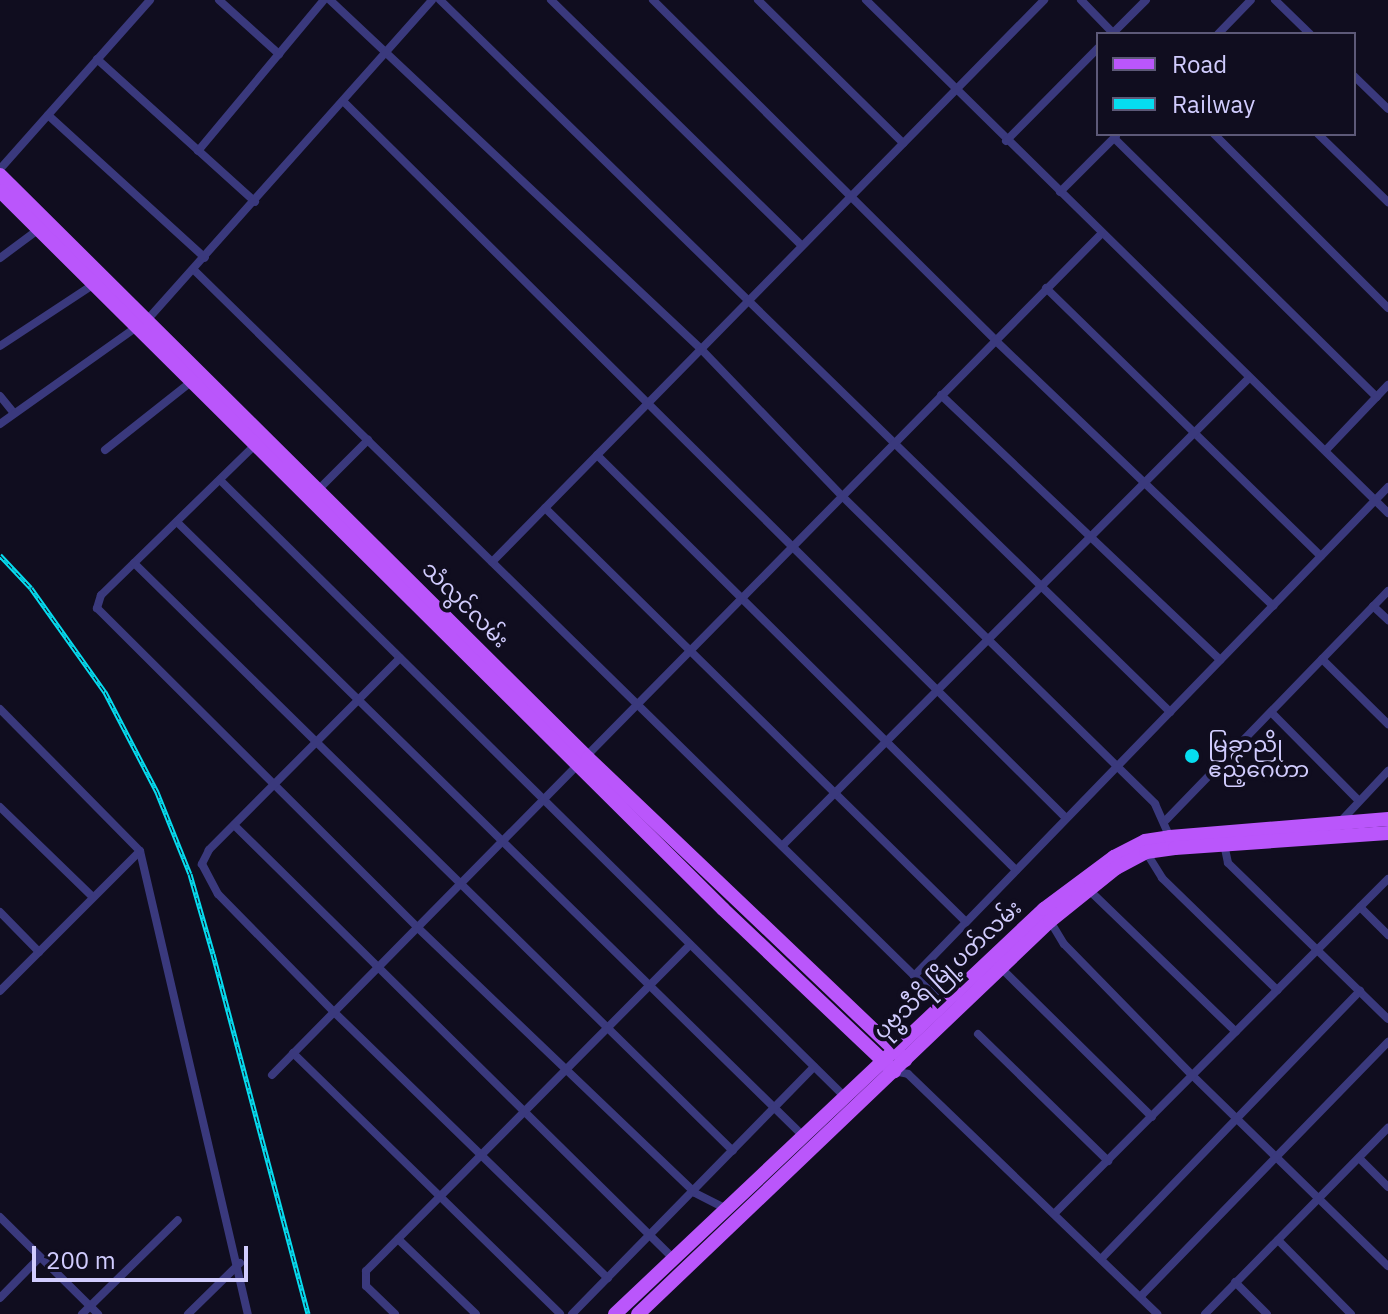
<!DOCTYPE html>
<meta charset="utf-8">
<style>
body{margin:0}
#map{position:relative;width:1388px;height:1314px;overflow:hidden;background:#100d1f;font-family:"IBM Plex Sans","Noto Sans Myanmar",sans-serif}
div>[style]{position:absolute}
.street>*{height:8px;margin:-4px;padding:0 4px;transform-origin:4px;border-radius:4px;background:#3a397d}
.primary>*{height:14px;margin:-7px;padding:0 7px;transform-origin:7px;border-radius:7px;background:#ba56fb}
.rail>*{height:5px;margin-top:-2.5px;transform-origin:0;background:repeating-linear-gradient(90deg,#100d1f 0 6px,#06ddf0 0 12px);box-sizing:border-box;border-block:2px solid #06ddf0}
.dots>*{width:22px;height:22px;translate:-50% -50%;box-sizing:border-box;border:4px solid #100d1f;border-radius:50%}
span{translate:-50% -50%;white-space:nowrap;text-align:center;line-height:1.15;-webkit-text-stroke:8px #100d1f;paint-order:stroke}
.street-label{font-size:22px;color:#d1ccfe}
.poi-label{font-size:22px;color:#d1ccfe}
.left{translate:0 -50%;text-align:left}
.legend{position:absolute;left:1096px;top:32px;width:260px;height:104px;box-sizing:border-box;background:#100d1f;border:2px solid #5d5978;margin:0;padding:10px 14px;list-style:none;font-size:24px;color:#d1ccfe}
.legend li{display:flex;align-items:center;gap:16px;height:40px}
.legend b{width:40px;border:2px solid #5d5978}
.scale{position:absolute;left:32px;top:1246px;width:216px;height:36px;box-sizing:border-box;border:4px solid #d1ccfe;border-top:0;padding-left:10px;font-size:24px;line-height:28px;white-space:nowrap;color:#d1ccfe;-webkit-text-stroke:6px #100d1f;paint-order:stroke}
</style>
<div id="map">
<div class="street">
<div style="left:219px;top:0;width:81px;rotate:42deg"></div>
<div style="left:330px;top:0;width:509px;rotate:43.25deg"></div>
<div style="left:701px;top:349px;width:204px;rotate:46.2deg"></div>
<div style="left:842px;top:496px;width:439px;rotate:44.5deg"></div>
<div style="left:1155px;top:804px;width:36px;rotate:66deg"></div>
<div style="left:440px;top:0;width:1020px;rotate:44.28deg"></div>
<div style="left:551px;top:0;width:351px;rotate:44.4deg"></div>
<div style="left:653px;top:0;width:482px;rotate:44.8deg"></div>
<div style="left:995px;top:340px;width:385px;rotate:43.7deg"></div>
<div style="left:758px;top:0;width:204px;rotate:44.6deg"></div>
<div style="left:866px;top:0;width:732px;rotate:44.5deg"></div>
<div style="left:1081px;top:0;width:47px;rotate:45.9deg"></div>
<div style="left:1275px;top:0;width:49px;rotate:44.2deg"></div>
<div style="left:1112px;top:34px;width:48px;rotate:-45deg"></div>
<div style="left:1218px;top:34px;width:47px;rotate:-45.9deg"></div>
<div style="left:97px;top:59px;width:213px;rotate:42.1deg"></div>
<div style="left:1354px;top:76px;width:47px;rotate:44.1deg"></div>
<div style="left:343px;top:101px;width:1018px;rotate:44.76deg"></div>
<div style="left:48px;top:115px;width:212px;rotate:42.3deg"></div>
<div style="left:1214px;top:134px;width:246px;rotate:45deg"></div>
<div style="left:1318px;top:134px;width:98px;rotate:44.2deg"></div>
<div style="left:1114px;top:138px;width:369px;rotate:44.6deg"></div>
<div style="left:1006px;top:141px;width:131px;rotate:-45.3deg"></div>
<div style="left:198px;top:151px;width:197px;rotate:-50.2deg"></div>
<div style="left:0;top:169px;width:226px;rotate:-48.4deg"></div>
<div style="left:1060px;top:192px;width:79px;rotate:-45deg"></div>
<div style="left:0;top:258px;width:49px;rotate:-36.6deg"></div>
<div style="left:194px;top:270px;width:1049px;rotate:44.42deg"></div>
<div style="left:1046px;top:288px;width:384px;rotate:44.3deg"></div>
<div style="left:0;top:346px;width:113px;rotate:-33.4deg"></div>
<div style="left:941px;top:395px;width:385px;rotate:43.5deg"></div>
<div style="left:0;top:396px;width:22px;rotate:51deg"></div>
<div style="left:0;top:424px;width:181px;rotate:-35.4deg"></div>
<div style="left:148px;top:319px;width:427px;rotate:-48.3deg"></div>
<div style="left:257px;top:443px;width:218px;rotate:135.7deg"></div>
<div style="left:101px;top:595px;width:14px;rotate:107deg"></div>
<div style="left:97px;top:608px;width:453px;rotate:44.9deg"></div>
<div style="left:418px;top:928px;width:383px;rotate:43.7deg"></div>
<div style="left:695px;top:1193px;width:34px;rotate:27deg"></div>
<div style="left:105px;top:450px;width:111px;rotate:-38.4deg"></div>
<div style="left:1326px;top:450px;width:90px;rotate:-46.4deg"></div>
<div style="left:597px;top:455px;width:590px;rotate:44.73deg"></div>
<div style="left:220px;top:480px;width:877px;rotate:44.63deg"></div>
<div style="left:318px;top:490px;width:71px;rotate:-45deg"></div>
<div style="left:545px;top:508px;width:590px;rotate:44.52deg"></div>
<div style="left:178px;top:523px;width:874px;rotate:44.44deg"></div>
<div style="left:492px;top:562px;width:788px;rotate:-45.51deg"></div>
<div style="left:134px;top:563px;width:839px;rotate:44.47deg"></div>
<div style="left:1373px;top:606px;width:21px;rotate:43deg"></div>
<div style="left:400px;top:658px;width:271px;rotate:134.9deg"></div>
<div style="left:209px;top:850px;width:16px;rotate:117deg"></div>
<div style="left:202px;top:864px;width:34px;rotate:62deg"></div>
<div style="left:218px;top:894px;width:165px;rotate:45.5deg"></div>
<div style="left:334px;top:1012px;width:382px;rotate:44.2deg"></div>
<div style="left:1322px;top:659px;width:93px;rotate:44.6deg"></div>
<div style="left:0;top:709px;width:199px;rotate:45.4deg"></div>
<div style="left:140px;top:851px;width:475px;rotate:76.9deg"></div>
<div style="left:1271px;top:712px;width:125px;rotate:45.3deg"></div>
<div style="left:0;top:807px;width:129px;rotate:44.1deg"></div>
<div style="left:1166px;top:820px;width:319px;rotate:-45.9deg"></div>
<div style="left:1341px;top:821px;width:69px;rotate:-46.8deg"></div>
<div style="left:234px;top:825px;width:617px;rotate:44.61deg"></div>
<div style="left:1224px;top:844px;width:19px;rotate:78deg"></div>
<div style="left:1228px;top:863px;width:223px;rotate:44.3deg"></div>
<div style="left:782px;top:846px;width:661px;rotate:-45.06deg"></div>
<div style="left:1146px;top:852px;width:31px;rotate:58deg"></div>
<div style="left:1162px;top:878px;width:161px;rotate:44.2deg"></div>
<div style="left:1089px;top:890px;width:204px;rotate:44deg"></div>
<div style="left:1360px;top:907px;width:40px;rotate:45deg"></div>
<div style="left:0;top:912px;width:56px;rotate:45.7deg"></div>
<div style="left:1050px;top:921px;width:27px;rotate:59deg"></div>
<div style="left:1064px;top:944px;width:185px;rotate:45.7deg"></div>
<div style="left:1193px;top:1076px;width:272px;rotate:44.3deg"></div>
<div style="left:1001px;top:968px;width:212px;rotate:44.6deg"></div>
<div style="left:914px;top:976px;width:681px;rotate:-45.89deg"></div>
<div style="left:0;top:991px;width:198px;rotate:-45deg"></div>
<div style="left:978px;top:1034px;width:182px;rotate:44.3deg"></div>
<div style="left:293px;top:1053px;width:373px;rotate:44.3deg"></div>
<div style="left:894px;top:1071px;width:14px;rotate:12deg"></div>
<div style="left:908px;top:1074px;width:346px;rotate:43.9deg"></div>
<div style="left:272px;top:1075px;width:1181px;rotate:-45.41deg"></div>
<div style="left:1359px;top:1158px;width:41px;rotate:45deg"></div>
<div style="left:1054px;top:1214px;width:473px;rotate:-45.1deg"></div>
<div style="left:0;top:1217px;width:138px;rotate:44.7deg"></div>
<div style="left:398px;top:1239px;width:108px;rotate:43.9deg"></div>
<div style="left:1278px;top:1240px;width:104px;rotate:45.4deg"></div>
<div style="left:1101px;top:1259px;width:373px;rotate:-46deg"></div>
<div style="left:1235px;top:1282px;width:45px;rotate:45deg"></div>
<div style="left:1140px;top:1297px;width:356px;rotate:-45.8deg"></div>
<div style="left:0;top:1298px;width:57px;rotate:-45.7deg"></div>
<div style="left:82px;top:1314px;width:134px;rotate:-44.4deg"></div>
<div style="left:188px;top:1314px;width:73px;rotate:-44.4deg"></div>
<div style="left:395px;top:1314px;width:40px;rotate:-136deg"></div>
<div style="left:366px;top:1286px;width:15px;rotate:-90deg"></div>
<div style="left:366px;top:1271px;width:460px;rotate:-45.2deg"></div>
<div style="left:572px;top:1314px;width:346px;rotate:-45.6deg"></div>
<div style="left:1205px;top:1314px;width:261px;rotate:-45.5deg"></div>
</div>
<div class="primary">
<div style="left:0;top:175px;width:828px;rotate:44.76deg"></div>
<div style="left:588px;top:758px;width:438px;rotate:43.6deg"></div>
<div style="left:0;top:191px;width:1019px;rotate:44.8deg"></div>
<div style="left:723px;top:909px;width:236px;rotate:43.5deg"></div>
<div style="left:615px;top:1314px;width:590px;rotate:-43.35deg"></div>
<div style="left:1044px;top:909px;width:87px;rotate:-36.6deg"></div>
<div style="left:1114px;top:857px;width:35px;rotate:-27deg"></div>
<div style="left:1145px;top:841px;width:25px;rotate:-9deg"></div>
<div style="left:1170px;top:837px;width:219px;rotate:-4.7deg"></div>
<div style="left:638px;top:1314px;width:569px;rotate:-43.65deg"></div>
<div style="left:1050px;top:921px;width:85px;rotate:-38.8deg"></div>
<div style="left:1116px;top:868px;width:34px;rotate:-28deg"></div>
<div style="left:1146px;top:852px;width:29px;rotate:-8deg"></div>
<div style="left:1175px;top:848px;width:214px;rotate:-4deg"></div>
</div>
<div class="rail">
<div style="left:0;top:555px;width:45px;rotate:46.8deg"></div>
<div style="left:31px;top:588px;width:128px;rotate:54.6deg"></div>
<div style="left:105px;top:692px;width:113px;rotate:62.5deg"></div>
<div style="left:157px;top:792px;width:88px;rotate:68.1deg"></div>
<div style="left:190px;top:874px;width:83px;rotate:74deg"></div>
<div style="left:213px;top:954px;width:372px;rotate:75.2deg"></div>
</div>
<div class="dots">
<div style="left:1192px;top:756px;background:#06ddf0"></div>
</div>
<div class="street-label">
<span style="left:466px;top:604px;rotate:45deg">သံလွင်လမ်း</span>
<span style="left:947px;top:969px;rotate:-43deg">ပုဗ္ဗသီရိ မြို့ပတ်လမ်း</span>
</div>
<div class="poi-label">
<span class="left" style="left:1208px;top:756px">မြခွာညို<br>ဧည့်ဂေဟာ</span>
</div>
<ul class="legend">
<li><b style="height:10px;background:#ba56fb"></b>Road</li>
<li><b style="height:10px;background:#06ddf0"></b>Railway</li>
</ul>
<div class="scale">200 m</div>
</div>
